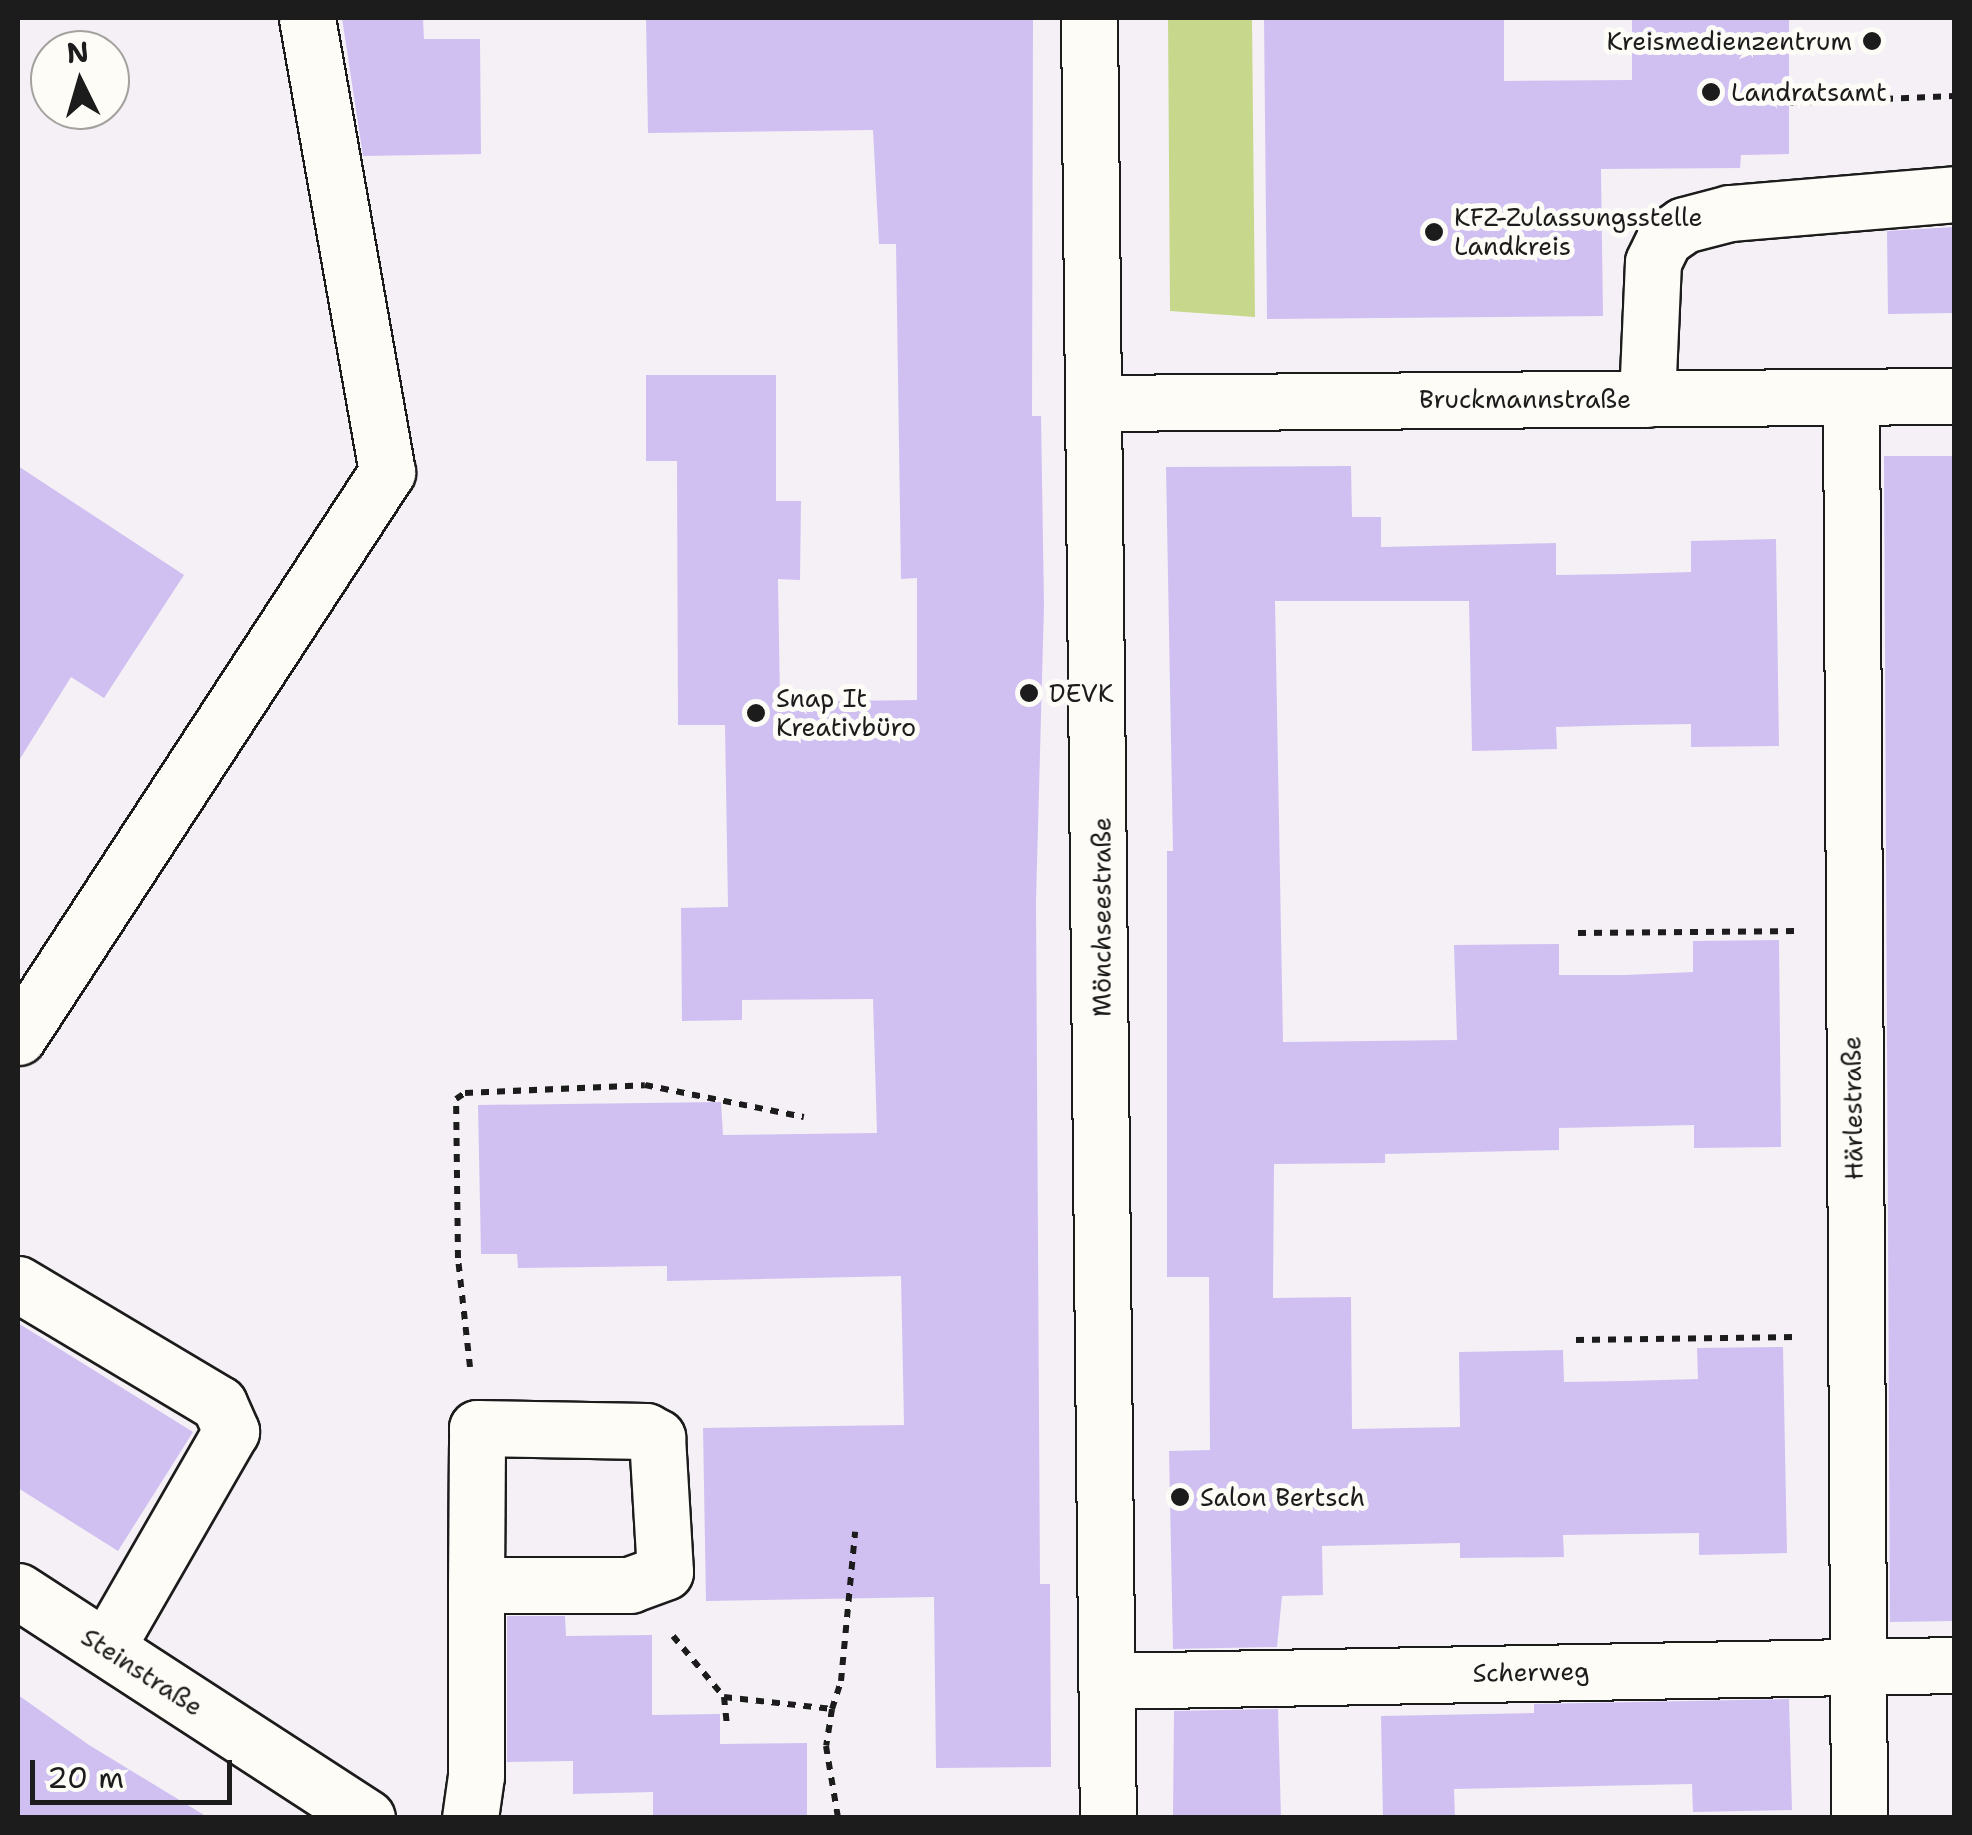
<!DOCTYPE html>
<meta charset="utf-8">
<style>
body{margin:0}
#map{position:relative;width:1972px;height:1835px;overflow:hidden;background:#f4f0f6;font-family:"Shantell Sans",sans-serif}
div>[style]{position:absolute}
.green>*{inset:0;background:#c7d88c}
.building>*{inset:0;background:#d0c0f1}
.path>*{height:6px;margin-top:-3px;transform-origin:0;background:repeating-linear-gradient(90deg,#1c1c1c 0 8px,transparent 0 16px)}
.roads{filter:drop-shadow(2px 0 #1c1c1c) drop-shadow(-2px 0 #1c1c1c) drop-shadow(0 2px #1c1c1c) drop-shadow(0 -2px #1c1c1c)}
.minor>*{height:55px;margin:-27.5px;padding:0 27.5px;transform-origin:27.5px;border-radius:27.5px;background:#fdfcf7}
.dots>*{width:28px;height:28px;translate:-50% -50%;box-sizing:border-box;border:5px solid #fdfcf7;border-radius:50%}
span{translate:-50% -50%;white-space:nowrap;text-align:center;line-height:1.15;-webkit-text-stroke:10px #fdfcf7;paint-order:stroke}
.poi-label{font-size:25px;color:#1c1c1c}
.right{translate:-100% -50%;text-align:right}
.left{translate:0 -50%;text-align:left}
.street-label{font-size:25px;color:#1c1c1c}
.frame{position:absolute;inset:0;border:20px solid #1c1c1c;pointer-events:none}
.north{position:absolute;left:30px;top:30px;width:100px;height:100px;box-sizing:border-box;background:#fdfcf7;border:2px solid #a3a29f;border-radius:50%;rotate:355deg;font-size:28px;font-weight:700;line-height:40px;text-align:center;color:#1c1c1c}
.north::after{content:'';display:block;margin:auto;width:35px;height:45px;background:#1c1c1c;clip-path:polygon(50% 0,100% 100%,50% 72%,0 100%)}
.scale{position:absolute;left:30px;top:1760px;width:202px;height:45px;box-sizing:border-box;border:5px solid #1c1c1c;border-top:0;padding-left:12px;font-size:30px;line-height:35px;white-space:nowrap;color:#1c1c1c;-webkit-text-stroke:8px #fdfcf7;paint-order:stroke}
</style>
<div id="map">
<div class="green">
<div style="clip-path:polygon(1168px 18px,1252px 18px,1255px 317px,1170px 311px)"></div>
</div>
<div class="building">
<div style="clip-path:polygon(342px 18px,423px 18px,424px 39px,480px 39px,481px 154px,363px 156px)"></div>
<div style="clip-path:polygon(646px 18px,1033px 18px,1032px 416px,1041px 416px,1044px 605px,1036px 902px,1040px 1584px,1050px 1584px,1051px 1767px,936px 1768px,934px 1597px,706px 1601px,703px 1428px,904px 1425px,901px 1276px,667px 1281px,667px 1266px,518px 1268px,517px 1254px,481px 1254px,478px 1105px,721px 1102px,723px 1135px,877px 1133px,873px 999px,742px 1000px,742px 1020px,682px 1021px,681px 908px,728px 907px,725px 725px,678px 725px,677px 461px,646px 461px,646px 375px,776px 375px,776px 501px,801px 501px,800px 580px,778px 579px,780px 702px,917px 700px,917px 578px,901px 579px,896px 244px,879px 244px,873px 130px,648px 133px)"></div>
<div style="clip-path:polygon(1264px 18px,1504px 18px,1504px 81px,1632px 80px,1632px 18px,1789px 18px,1789px 154px,1741px 155px,1740px 168px,1601px 169px,1603px 316px,1267px 319px)"></div>
<div style="clip-path:polygon(1954px 227px,1954px 313px,1888px 314px,1887px 231px)"></div>
<div style="clip-path:polygon(1884px 456px,1954px 456px,1954px 1621px,1890px 1622px)"></div>
<div style="clip-path:polygon(18px 466px,184px 575px,104px 698px,71px 677px,18px 762px)"></div>
<div style="clip-path:polygon(1351px 466px,1352px 517px,1381px 517px,1381px 547px,1556px 543px,1556px 575px,1623px 574px,1691px 572px,1691px 541px,1776px 539px,1779px 746px,1691px 747px,1691px 724px,1626px 725px,1556px 727px,1557px 749px,1472px 751px,1469px 601px,1275px 601px,1283px 1042px,1457px 1040px,1454px 945px,1559px 944px,1559px 975px,1625px 975px,1693px 972px,1693px 941px,1779px 940px,1781px 1147px,1694px 1148px,1694px 1125px,1559px 1128px,1559px 1150px,1385px 1154px,1385px 1163px,1274px 1164px,1273px 1298px,1351px 1297px,1352px 1429px,1460px 1427px,1459px 1352px,1563px 1350px,1564px 1382px,1628px 1381px,1698px 1379px,1697px 1348px,1783px 1347px,1787px 1553px,1699px 1555px,1699px 1533px,1563px 1535px,1564px 1557px,1460px 1558px,1460px 1543px,1322px 1546px,1323px 1595px,1282px 1596px,1277px 1647px,1173px 1649px,1169px 1451px,1210px 1450px,1209px 1277px,1167px 1277px,1167px 851px,1173px 851px,1166px 467px)"></div>
<div style="clip-path:polygon(18px 1323px,193px 1432px,118px 1551px,18px 1488px)"></div>
<div style="clip-path:polygon(507px 1616px,565px 1616px,566px 1636px,652px 1635px,652px 1715px,720px 1714px,720px 1744px,807px 1743px,807px 1818px,653px 1818px,653px 1792px,573px 1794px,573px 1761px,507px 1762px)"></div>
<div style="clip-path:polygon(18px 1695px,89px 1745px,209px 1818px,18px 1818px)"></div>
<div style="clip-path:polygon(1789px 1699px,1792px 1810px,1693px 1812px,1692px 1784px,1454px 1789px,1455px 1818px,1383px 1818px,1381px 1716px,1534px 1713px,1534px 1704px)"></div>
<div style="clip-path:polygon(1278px 1709px,1281px 1818px,1173px 1818px,1174px 1711px)"></div>
</div>
<div class="path">
<div style="left:1789px;top:103px;width:165px;rotate:-2.4deg"></div>
<div style="left:1578px;top:933px;width:216px;rotate:-0.5deg"></div>
<div style="left:1576px;top:1340px;width:219px;rotate:-0.8deg"></div>
<div style="left:470px;top:1367px;width:110px;rotate:-96.3deg"></div>
<div style="left:458px;top:1258px;width:159px;rotate:-90.7deg"></div>
<div style="left:456px;top:1099px;width:11px;rotate:-34deg"></div>
<div style="left:465px;top:1093px;width:180px;rotate:-2.5deg"></div>
<div style="left:645px;top:1085px;width:162px;rotate:11.4deg"></div>
<div style="left:673px;top:1636px;width:80px;rotate:50.1deg"></div>
<div style="left:724px;top:1697px;width:27px;rotate:84deg"></div>
<div style="left:724px;top:1697px;width:109px;rotate:6.3deg"></div>
<div style="left:832px;top:1709px;width:37px;rotate:99deg"></div>
<div style="left:826px;top:1746px;width:73px;rotate:80.5deg"></div>
<div style="left:832px;top:1709px;width:29px;rotate:-72deg"></div>
<div style="left:841px;top:1681px;width:150px;rotate:-84.6deg"></div>
</div>
<div class="roads">
<div class="minor">
<div style="left:1089px;top:18px;width:1800px;rotate:89.4deg"></div>
<div style="left:1851px;top:398px;width:1420px;rotate:89.68deg"></div>
<div style="left:1647px;top:399px;width:137px;rotate:-87.5deg"></div>
<div style="left:1653px;top:262px;width:25px;rotate:-64deg"></div>
<div style="left:1664px;top:239px;width:24px;rotate:-35deg"></div>
<div style="left:1684px;top:225px;width:48px;rotate:-14.6deg"></div>
<div style="left:1730px;top:213px;width:225px;rotate:-4.8deg"></div>
<div style="left:1096px;top:403px;width:858px;rotate:-0.47deg"></div>
<div style="left:18px;top:1037px;width:675px;rotate:-56.85deg"></div>
<div style="left:387px;top:472px;width:461px;rotate:-100deg"></div>
<div style="left:18px;top:1284px;width:234px;rotate:30.8deg"></div>
<div style="left:219px;top:1404px;width:30px;rotate:66deg"></div>
<div style="left:231px;top:1431px;width:250px;rotate:119.9deg"></div>
<div style="left:18px;top:1591px;width:416px;rotate:33deg"></div>
<div style="left:1108px;top:1681px;width:846px;rotate:-1.08deg"></div>
<div style="left:470px;top:1818px;width:42px;rotate:-81.9deg"></div>
<div style="left:476px;top:1776px;width:191px;rotate:-90deg"></div>
<div style="left:476px;top:1585px;width:157px;rotate:-89.6deg"></div>
<div style="left:477px;top:1428px;width:169px;rotate:1deg"></div>
<div style="left:646px;top:1431px;width:13px;rotate:29deg"></div>
<div style="left:657px;top:1437px;width:135px;rotate:86.6deg"></div>
<div style="left:665px;top:1572px;width:37px;rotate:160deg"></div>
<div style="left:630px;top:1585px;width:154px;rotate:180deg"></div>
</div>
</div>
<div class="dots">
<div style="left:1872px;top:41px;background:#1c1c1c"></div>
<div style="left:1711px;top:92px;background:#1c1c1c"></div>
<div style="left:1434px;top:232px;background:#1c1c1c"></div>
<div style="left:1029px;top:693px;background:#1c1c1c"></div>
<div style="left:756px;top:713px;background:#1c1c1c"></div>
<div style="left:1180px;top:1497px;background:#1c1c1c"></div>
</div>
<div class="poi-label">
<span class="right" style="left:1852px;top:41px">Kreismedienzentrum</span>
<span class="left" style="left:1731px;top:92px">Landratsamt</span>
<span class="left" style="left:1454px;top:232px">KFZ-Zulassungsstelle<br>Landkreis</span>
<span class="left" style="left:1049px;top:693px">DEVK</span>
<span class="left" style="left:776px;top:713px">Snap It<br>Kreativbüro</span>
<span class="left" style="left:1200px;top:1497px">Salon Bertsch</span>
</div>
<div class="street-label">
<span style="left:1525px;top:399px">Bruckmannstraße</span>
<span style="left:1102px;top:917px;rotate:-90deg">Mönchseestraße</span>
<span style="left:1853px;top:1108px;rotate:-91deg">Härlestraße</span>
<span style="left:142px;top:1672px;rotate:33deg">Steinstraße</span>
<span style="left:1531px;top:1672px;rotate:-1deg">Scherweg</span>
</div>
<div class="frame"></div>
<div class="north">N</div>
<div class="scale">20 m</div>
</div>
